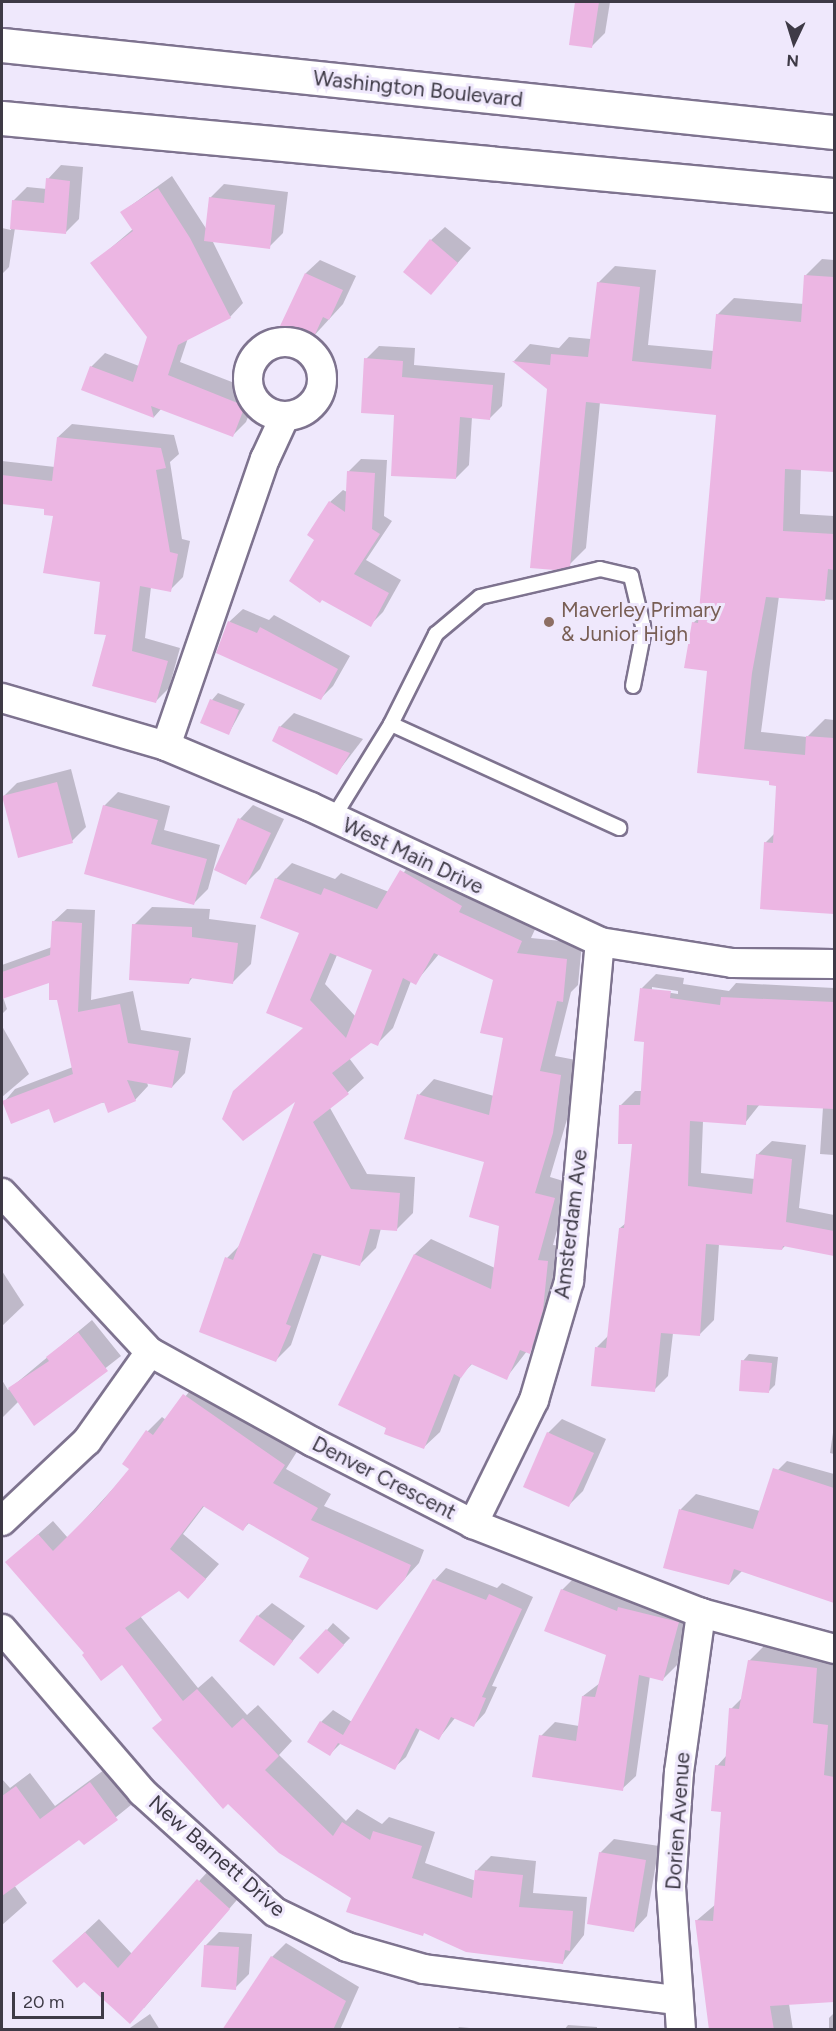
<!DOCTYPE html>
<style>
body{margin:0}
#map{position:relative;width:836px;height:2031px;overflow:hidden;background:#efe8fc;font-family:Figtree,sans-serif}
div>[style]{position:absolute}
.shadow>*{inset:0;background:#0003}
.building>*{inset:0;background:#ecb6e3}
.roads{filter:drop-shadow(2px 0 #7e738f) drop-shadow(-2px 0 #7e738f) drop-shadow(0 2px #7e738f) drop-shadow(0 -2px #7e738f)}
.service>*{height:14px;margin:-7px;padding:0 7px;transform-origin:7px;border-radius:7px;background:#fff}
.minor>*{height:28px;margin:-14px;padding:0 14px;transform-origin:14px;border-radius:14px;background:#fff}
.minor>.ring{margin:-14px;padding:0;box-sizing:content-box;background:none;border:28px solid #fff;border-radius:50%}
.trunk>*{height:33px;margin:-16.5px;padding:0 16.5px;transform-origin:16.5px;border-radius:16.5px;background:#fff}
.dots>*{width:16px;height:16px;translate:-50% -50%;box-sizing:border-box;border:3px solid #efe8fc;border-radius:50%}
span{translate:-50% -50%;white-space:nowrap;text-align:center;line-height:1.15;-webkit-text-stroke:6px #efe8fc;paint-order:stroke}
.street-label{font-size:21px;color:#3e3a46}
.education-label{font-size:21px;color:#785e54}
.left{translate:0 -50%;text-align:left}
.frame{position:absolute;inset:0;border:3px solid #3e3a46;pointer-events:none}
.north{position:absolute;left:764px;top:12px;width:60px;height:60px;-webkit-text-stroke:4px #efe8fc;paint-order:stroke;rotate:184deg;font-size:16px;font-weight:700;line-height:24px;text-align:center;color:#3e3a46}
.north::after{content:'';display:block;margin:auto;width:21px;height:27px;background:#3e3a46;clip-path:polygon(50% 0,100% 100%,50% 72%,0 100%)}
.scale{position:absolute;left:12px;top:1992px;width:92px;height:27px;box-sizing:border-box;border:3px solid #3e3a46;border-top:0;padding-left:8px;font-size:18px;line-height:21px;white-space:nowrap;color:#3e3a46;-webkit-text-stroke:4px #efe8fc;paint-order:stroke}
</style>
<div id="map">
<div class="shadow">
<div style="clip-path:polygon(577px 2px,610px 2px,605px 33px,591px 47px,571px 43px)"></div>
<div style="clip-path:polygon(61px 165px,83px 167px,79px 219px,65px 233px,15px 228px,9px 267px,2px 274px,2px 228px,11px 230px,13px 201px,27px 187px,47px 189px,48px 179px)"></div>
<div style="clip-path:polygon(172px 176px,207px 230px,210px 198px,224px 184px,288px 192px,283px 233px,269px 247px,212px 240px,243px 303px,230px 317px,188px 338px,180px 362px,258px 392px,246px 422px,233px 435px,162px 408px,154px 417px,82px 389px,91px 367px,105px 353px,139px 366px,149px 337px,92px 264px,133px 229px,122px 212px)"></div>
<div style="clip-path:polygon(445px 227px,471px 248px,431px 293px,431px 240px)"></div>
<div style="clip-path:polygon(822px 259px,834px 260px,834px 470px,801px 469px,800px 514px,834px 516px,834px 600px,779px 596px,761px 732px,807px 737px,825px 719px,834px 720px,834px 913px,762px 908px,765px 843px,775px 833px,777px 785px,771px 780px,698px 772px,709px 670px,693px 623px,700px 617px,718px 413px,600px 402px,586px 548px,569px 565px,549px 388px,514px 361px,530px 344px,559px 348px,569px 337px,591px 339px,598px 283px,615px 266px,656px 270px,648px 345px,714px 351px,717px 315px,734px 298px,804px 304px,805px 276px)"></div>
<div style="clip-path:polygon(320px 260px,356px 276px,343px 304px,311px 339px,282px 325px,306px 273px)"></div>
<div style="clip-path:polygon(379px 346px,415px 348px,414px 365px,505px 373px,502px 406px,489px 419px,472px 417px,469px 465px,456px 478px,396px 414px,366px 359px)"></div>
<div style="clip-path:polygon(72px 424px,174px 435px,179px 454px,170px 462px,182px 539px,190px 541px,183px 577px,170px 590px,151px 587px,145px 638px,180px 648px,169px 688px,156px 701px,108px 634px,101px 581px,55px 515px,46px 508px,2px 503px,2px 461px,55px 467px,58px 437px)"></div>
<div style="clip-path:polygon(361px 459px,387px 460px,384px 516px,392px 521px,366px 560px,401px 580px,383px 612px,370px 625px,316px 539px,330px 502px,343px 490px,347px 492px,348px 472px)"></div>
<div style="clip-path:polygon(243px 609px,269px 620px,274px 615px,350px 656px,333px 686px,320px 699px,218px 652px,230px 621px)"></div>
<div style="clip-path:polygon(218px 693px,245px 704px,229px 733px,212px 700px)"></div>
<div style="clip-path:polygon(294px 713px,363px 739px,337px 773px,280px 727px)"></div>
<div style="clip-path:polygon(71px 769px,86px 827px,72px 841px,3px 797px,17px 783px)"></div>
<div style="clip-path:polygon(118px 792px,170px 806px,164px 830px,220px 845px,208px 889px,194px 903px,104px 806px)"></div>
<div style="clip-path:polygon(253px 805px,284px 819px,260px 869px,246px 883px,240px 819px)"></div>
<div style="clip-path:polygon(evenodd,417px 855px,537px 925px,531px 938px,582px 943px,578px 985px,571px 992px,555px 1056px,576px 1060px,568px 1116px,550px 1177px,570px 1183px,553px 1245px,563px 1246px,546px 1337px,527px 1351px,506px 1378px,473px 1363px,462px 1374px,440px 1432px,424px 1447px,340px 1404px,415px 1254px,431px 1239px,495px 1268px,501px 1225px,486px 1160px,419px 1095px,434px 1079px,494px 1096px,504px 1037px,495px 979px,439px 954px,415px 983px,411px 981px,393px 1028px,377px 1044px,371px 1041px,349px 1058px,364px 1078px,330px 1108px,367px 1174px,415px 1177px,413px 1213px,397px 1229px,381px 1228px,376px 1248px,360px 1264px,322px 1254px,291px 1345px,275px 1361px,227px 1258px,242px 1243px,298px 1097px,304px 1027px,301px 932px,276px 879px,292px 863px,335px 879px,341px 873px,389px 892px,417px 855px,337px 955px,374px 969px,356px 1017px,325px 984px,337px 955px)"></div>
<div style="clip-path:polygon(152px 907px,210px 909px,209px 919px,256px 925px,251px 964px,233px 982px,193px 977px,189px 982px,134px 925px)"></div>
<div style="clip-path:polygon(67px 909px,95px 910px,91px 1000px,133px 991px,141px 1030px,191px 1038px,185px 1073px,172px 1087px,147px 1082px,148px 1086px,135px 1100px,50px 1107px,4px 1102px,15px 1089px,73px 1067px,59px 998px,51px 981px,3px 997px,7px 1009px,2px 1014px,2px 965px,52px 947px,53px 922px)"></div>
<div style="clip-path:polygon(evenodd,656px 974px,684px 978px,683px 984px,729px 991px,736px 983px,834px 988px,834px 1155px,820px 1154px,823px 1107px,760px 1104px,745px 1123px,703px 1121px,701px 1173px,755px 1179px,757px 1155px,772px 1141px,806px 1145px,799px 1208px,834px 1215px,834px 1255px,786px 1245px,782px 1249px,719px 1244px,714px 1320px,699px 1335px,673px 1333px,668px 1376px,654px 1390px,597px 1347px,609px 1335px,620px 1228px,626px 1223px,633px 1143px,621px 1105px,635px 1091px,642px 1091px,646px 1041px,642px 988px,656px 974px,652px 987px,678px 991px,678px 994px,652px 990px,652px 987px)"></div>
<div style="clip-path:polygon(2px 1026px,29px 1074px,2px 1097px)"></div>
<div style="clip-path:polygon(2px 1271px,24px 1305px,2px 1326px)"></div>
<div style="clip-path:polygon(92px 1320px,121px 1356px,34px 1424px,19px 1401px,2px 1418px,2px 1380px,8px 1390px)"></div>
<div style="clip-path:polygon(749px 1354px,778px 1357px,775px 1385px,768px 1392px,743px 1361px)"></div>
<div style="clip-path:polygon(198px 1381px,298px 1450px,286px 1469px,331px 1494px,324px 1506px,424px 1550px,419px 1563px,391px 1594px,311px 1557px,249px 1523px,243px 1529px,205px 1505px,183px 1534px,219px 1564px,202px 1583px,179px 1589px,140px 1616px,198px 1688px,212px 1676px,247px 1715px,258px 1705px,292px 1741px,279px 1755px,346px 1821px,357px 1809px,382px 1824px,389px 1817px,435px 1832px,425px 1863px,476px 1881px,477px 1870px,491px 1856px,536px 1861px,533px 1893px,587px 1897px,584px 1935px,563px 1962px,425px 1932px,353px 1897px,163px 1719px,122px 1663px,86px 1653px,7px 1562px,53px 1521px,68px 1538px,131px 1469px,124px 1463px,148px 1431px,162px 1417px,166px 1420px)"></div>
<div style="clip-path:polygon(562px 1419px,606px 1439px,583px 1491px,569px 1505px,548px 1433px)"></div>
<div style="clip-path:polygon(834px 1426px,834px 1454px,830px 1453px)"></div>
<div style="clip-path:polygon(787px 1461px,834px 1474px,834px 1601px,743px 1570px,729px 1584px,665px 1566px,681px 1509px,696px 1494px,760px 1511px,771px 1477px)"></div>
<div style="clip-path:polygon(446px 1568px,497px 1588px,502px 1583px,533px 1597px,492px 1686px,497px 1687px,485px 1713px,474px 1725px,455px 1718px,439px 1738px,420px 1729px,406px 1757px,394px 1768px,341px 1743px,330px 1754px,321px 1722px,333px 1710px,352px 1722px,435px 1580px)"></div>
<div style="clip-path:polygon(576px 1576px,691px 1608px,677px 1665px,663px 1679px,650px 1676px,636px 1776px,622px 1789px,541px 1736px,555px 1722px,579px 1726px,583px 1696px,600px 1683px,608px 1654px,562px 1590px)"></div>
<div style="clip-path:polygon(272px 1603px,305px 1626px,274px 1664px,258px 1616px)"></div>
<div style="clip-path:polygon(333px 1623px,350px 1638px,324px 1665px,327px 1630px)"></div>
<div style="clip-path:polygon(766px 1644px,834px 1651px,834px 2000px,789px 2004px,793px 2030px,710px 2030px,696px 1921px,716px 1904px,722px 1811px,717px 1766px,727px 1755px,731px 1709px,742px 1698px,749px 1661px)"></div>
<div style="clip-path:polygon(104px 1770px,131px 1805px,84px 1843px,80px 1838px,14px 1885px,27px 1903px,2px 1925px,2px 1779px,10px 1788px,30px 1773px,55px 1806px)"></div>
<div style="clip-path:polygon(614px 1839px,659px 1846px,647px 1916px,634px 1930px,600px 1853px)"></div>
<div style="clip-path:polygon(212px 1867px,242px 1894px,144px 2008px,68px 1948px,99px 1919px,132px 1954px)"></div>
<div style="clip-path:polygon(219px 1932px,252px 1934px,249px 1974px,235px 1988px,205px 1946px)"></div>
<div style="clip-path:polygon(286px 1943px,359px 1987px,340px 2030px,241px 2030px,272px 1957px)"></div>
<div style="clip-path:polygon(834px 2013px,834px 2030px,829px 2030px,829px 2018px)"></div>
<div style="clip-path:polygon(150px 2014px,160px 2030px,127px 2030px)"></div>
<div style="clip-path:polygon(568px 2025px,597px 2027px,597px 2030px,564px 2030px)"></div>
<div style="clip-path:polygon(459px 2027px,491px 2030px,457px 2030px)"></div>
</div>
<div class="building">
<div style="clip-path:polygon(575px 2px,599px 2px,592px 48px,569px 45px)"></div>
<div style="clip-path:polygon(46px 178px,70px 181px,66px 234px,10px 229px,12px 200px,44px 203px)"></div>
<div style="clip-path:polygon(158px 188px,190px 238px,231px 318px,178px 345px,168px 375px,245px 406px,233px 437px,151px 406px,154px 418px,81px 390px,90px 366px,133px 382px,147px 337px,90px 263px,133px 231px,120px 212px)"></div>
<div style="clip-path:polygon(209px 197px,275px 205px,270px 249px,204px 241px)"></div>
<div style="clip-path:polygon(430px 239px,458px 263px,431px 295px,403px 272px)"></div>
<div style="clip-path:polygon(305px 273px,343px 290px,329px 320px,323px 317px,312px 341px,280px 326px)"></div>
<div style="clip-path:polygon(804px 275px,834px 277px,834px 472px,785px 469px,783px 531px,834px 534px,834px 570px,828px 569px,825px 601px,766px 597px,752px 673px,744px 749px,805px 755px,806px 736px,834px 738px,834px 914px,760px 909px,764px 842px,773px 843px,776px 786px,769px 785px,769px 781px,697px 773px,707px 671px,684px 668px,692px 622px,698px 623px,716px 415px,586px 402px,570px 567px,555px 570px,530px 568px,547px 389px,512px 361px,550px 365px,551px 354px,588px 357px,597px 282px,640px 287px,632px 361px,711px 369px,716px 314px,801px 322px)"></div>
<div style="clip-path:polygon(364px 358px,403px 361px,402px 377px,493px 385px,490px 420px,460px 417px,456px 479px,391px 476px,394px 415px,361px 413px)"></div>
<div style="clip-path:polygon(57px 437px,161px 448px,166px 468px,156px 470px,170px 552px,178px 554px,171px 592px,140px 586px,132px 651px,168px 661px,156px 703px,92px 686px,106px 635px,94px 634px,100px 582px,43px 573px,53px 516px,44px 515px,44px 509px,2px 504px,2px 475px,52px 481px)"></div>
<div style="clip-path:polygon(347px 471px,375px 473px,372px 529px,380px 534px,354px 574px,389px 593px,371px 627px,322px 600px,320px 603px,289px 581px,314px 540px,307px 535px,329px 501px,345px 512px)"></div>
<div style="clip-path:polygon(228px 621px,257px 633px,260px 627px,338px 669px,321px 700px,216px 653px)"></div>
<div style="clip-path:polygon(210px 699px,239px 710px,229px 735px,200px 723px)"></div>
<div style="clip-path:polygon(279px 726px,350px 753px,337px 775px,272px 741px)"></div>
<div style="clip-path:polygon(57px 782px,73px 843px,18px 858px,2px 796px)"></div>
<div style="clip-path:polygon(103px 805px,158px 820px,151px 844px,207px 859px,194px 905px,84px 874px)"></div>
<div style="clip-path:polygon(238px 818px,271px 833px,246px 885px,214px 870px)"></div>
<div style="clip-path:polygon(evenodd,400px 870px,462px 906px,459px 912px,522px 941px,517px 953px,567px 959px,563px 1002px,557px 1001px,540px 1071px,561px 1075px,553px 1133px,535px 1193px,555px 1198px,538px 1260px,548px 1261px,543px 1310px,530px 1354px,520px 1350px,507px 1380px,471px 1364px,461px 1378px,454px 1374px,424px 1449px,384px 1434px,386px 1428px,338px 1405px,414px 1254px,491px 1289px,499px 1226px,469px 1217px,484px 1162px,404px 1139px,417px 1094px,489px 1115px,503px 1038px,480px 1033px,493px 980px,434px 953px,416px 985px,403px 978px,378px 1046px,371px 1043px,332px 1073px,349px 1094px,313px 1122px,351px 1189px,400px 1193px,397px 1231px,370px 1229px,360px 1266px,313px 1253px,286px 1324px,291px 1326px,276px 1362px,199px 1332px,225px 1257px,233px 1260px,295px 1102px,243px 1141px,222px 1119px,233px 1091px,303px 1028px,266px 1013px,299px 933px,260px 918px,275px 878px,321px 895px,324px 888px,377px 909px,400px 870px,330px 953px,372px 970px,346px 1038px,310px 1000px,330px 953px)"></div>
<div style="clip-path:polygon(52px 921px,82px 923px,78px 1012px,120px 1004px,128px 1043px,179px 1051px,172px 1088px,127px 1080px,136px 1101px,108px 1113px,104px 1102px,54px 1123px,49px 1109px,11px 1124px,2px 1101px,73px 1074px,57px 1000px,49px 1000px,49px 983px,2px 999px,2px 972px,50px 955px)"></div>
<div style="clip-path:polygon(132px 924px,192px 927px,192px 937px,238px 943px,233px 984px,190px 978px,189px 984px,129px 980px)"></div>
<div style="clip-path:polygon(640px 988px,671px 991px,670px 998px,720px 1005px,721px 997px,834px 1002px,834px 1109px,747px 1105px,746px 1125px,690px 1121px,688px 1186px,752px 1194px,756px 1154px,792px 1159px,786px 1222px,834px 1231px,834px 1256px,783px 1246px,782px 1250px,706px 1244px,700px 1336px,661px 1333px,655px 1392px,591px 1386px,595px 1347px,606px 1348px,619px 1228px,624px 1228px,632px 1144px,618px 1144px,619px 1105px,640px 1105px,644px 1042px,634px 1041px)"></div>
<div style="clip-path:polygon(78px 1332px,108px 1371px,34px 1426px,8px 1388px,49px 1361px,46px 1357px)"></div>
<div style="clip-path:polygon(741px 1360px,772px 1363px,769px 1393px,739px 1391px)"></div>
<div style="clip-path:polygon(183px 1394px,285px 1465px,273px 1483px,318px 1508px,311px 1520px,411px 1565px,405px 1579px,377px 1610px,299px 1577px,309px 1558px,248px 1523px,243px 1531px,203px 1506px,170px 1549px,206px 1579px,188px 1599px,179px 1591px,125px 1628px,183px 1701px,197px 1689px,232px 1728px,243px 1718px,279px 1756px,265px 1770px,333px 1836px,342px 1822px,370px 1840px,373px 1831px,422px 1846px,412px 1878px,472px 1898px,475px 1870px,523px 1875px,519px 1907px,573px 1911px,570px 1951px,565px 1950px,563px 1964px,466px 1952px,424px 1933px,423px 1936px,346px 1912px,351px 1898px,279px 1853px,228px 1804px,223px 1809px,152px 1728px,162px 1720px,122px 1665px,101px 1681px,82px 1655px,84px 1653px,5px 1562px,38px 1534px,53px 1551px,100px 1504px,129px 1469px,122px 1464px,146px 1430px,153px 1435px)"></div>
<div style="clip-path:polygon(547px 1432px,594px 1453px,569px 1507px,523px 1487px)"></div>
<div style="clip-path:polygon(773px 1468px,834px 1488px,834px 1603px,734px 1569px,729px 1585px,663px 1568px,679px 1509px,753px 1529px)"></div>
<div style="clip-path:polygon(433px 1579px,486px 1600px,489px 1594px,522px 1609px,482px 1697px,486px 1698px,474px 1727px,451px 1717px,439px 1740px,416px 1728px,395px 1770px,338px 1743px,330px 1756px,307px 1742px,320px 1721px,343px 1735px)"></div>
<div style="clip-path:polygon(561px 1589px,617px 1611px,618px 1607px,679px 1622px,663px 1681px,639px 1675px,623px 1791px,532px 1777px,539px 1735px,576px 1741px,582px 1696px,595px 1697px,606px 1655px,544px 1631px)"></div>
<div style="clip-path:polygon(257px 1615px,293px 1641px,274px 1666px,239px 1641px)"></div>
<div style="clip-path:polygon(326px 1629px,344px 1645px,318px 1674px,299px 1658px)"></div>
<div style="clip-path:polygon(748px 1660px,817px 1668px,813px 1723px,828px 1725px,824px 1775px,834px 1777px,834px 2002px,770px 2006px,774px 2030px,709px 2030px,695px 1920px,713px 1921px,721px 1812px,711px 1811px,715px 1765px,725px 1766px,729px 1708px,739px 1709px)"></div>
<div style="clip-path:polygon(90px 1782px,118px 1820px,84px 1845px,79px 1840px,2px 1896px,2px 1796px,16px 1786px,40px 1819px)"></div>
<div style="clip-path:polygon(599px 1852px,646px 1860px,634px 1932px,587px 1924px)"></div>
<div style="clip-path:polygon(197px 1879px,230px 1909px,130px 2024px,84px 1982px,77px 1988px,52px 1961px,85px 1932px,118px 1968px)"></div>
<div style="clip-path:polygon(204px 1945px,239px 1947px,236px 1990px,201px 1987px)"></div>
<div style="clip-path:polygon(271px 1956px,346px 2001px,333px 2030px,222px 2030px)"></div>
</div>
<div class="roads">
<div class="service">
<div style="left:391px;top:724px;width:251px;rotate:24.5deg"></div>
<div style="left:333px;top:818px;width:110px;rotate:-58.3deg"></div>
<div style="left:391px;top:724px;width:101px;rotate:-63.4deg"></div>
<div style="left:436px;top:634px;width:57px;rotate:-40.1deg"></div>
<div style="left:480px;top:597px;width:123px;rotate:-13.1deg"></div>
<div style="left:600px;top:569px;width:32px;rotate:13deg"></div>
<div style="left:631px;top:576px;width:56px;rotate:76.5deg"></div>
<div style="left:644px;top:630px;width:57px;rotate:101.1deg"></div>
</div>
<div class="minor">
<div class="ring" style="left:248px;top:342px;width:46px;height:46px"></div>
<div style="left:2px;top:698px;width:171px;rotate:16.3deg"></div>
<div style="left:166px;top:746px;width:157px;rotate:22.8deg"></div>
<div style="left:311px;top:807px;width:319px;rotate:25deg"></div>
<div style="left:600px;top:942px;width:134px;rotate:9deg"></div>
<div style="left:732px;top:963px;width:102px;rotate:0.6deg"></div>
<div style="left:166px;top:746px;width:304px;rotate:-71deg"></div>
<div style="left:265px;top:459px;width:45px;rotate:-65.1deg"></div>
<div style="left:2px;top:1193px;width:217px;rotate:47.1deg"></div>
<div style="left:150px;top:1352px;width:186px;rotate:28.9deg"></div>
<div style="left:313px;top:1442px;width:180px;rotate:27.1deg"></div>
<div style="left:473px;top:1524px;width:245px;rotate:21.3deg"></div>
<div style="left:701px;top:1613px;width:138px;rotate:15.1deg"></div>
<div style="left:2px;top:1521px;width:117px;rotate:-43.3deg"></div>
<div style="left:87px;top:1441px;width:109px;rotate:-54.7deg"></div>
<div style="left:473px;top:1524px;width:138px;rotate:-63.8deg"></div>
<div style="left:534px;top:1400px;width:124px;rotate:-73.6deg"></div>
<div style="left:569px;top:1281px;width:340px;rotate:-84.8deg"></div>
<div style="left:2px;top:1629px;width:215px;rotate:49.3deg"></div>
<div style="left:142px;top:1792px;width:179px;rotate:42.1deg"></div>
<div style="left:275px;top:1912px;width:80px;rotate:25.9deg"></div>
<div style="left:347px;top:1947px;width:80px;rotate:15.9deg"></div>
<div style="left:424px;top:1969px;width:255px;rotate:7deg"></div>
<div style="left:681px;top:2030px;width:144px;rotate:-94deg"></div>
<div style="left:671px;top:1886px;width:114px;rotate:-86deg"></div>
<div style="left:679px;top:1772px;width:161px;rotate:-82.1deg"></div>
</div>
<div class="trunk">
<div style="left:2px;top:45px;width:837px;rotate:5.97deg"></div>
<div style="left:2px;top:118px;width:836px;rotate:5.29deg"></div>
</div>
</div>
<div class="dots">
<div style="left:549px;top:622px;background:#8d6e63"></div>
</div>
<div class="street-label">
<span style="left:418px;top:89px;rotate:6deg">Washington Boulevard</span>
<span style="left:413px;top:856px;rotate:25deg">West Main Drive</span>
<span style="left:571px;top:1224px;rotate:-83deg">Amsterdam Ave</span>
<span style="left:384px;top:1478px;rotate:27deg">Denver Crescent</span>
<span style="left:678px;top:1821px;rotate:-86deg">Dorien Avenue</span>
<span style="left:217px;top:1856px;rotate:41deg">New Barnett Drive</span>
</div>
<div class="education-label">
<span class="left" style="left:561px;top:622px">Maverley Primary<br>&amp; Junior High</span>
</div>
<div class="frame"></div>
<div class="north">N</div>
<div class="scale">20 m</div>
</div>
